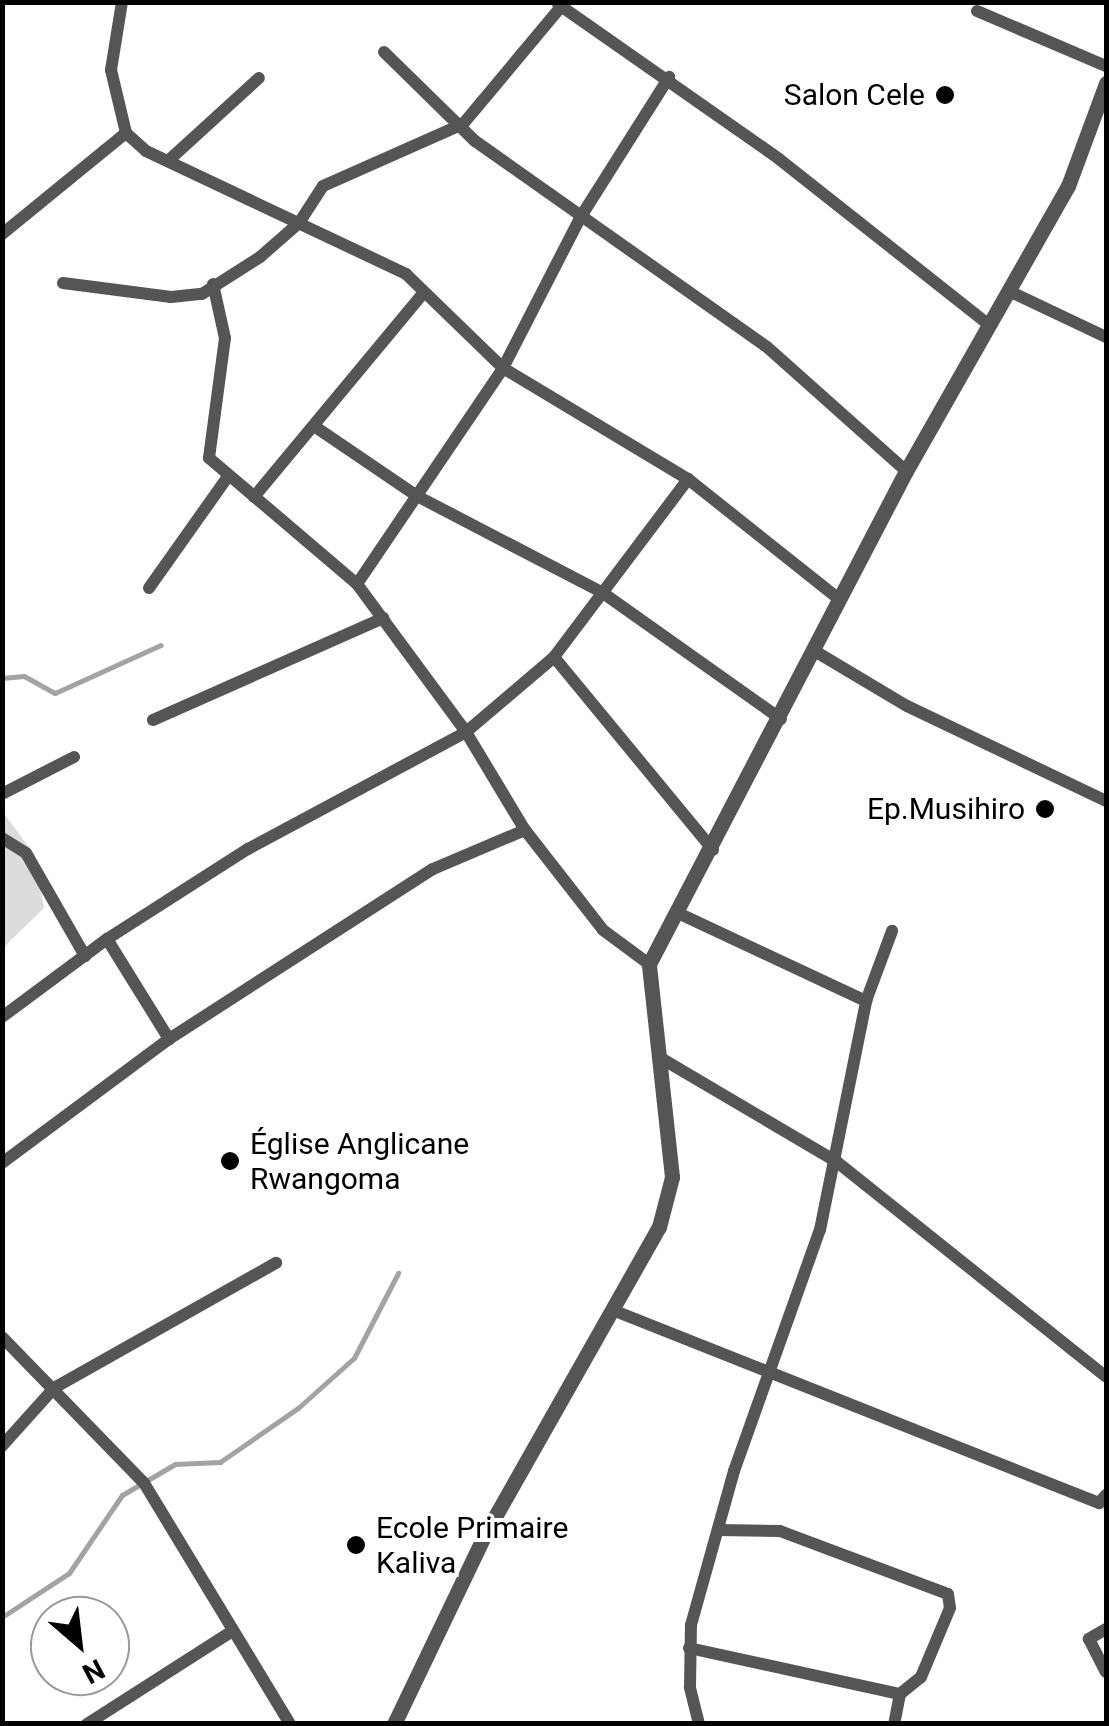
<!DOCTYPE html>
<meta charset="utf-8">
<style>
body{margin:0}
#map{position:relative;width:1109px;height:1726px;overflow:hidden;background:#fff;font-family:Roboto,sans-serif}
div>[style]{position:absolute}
.green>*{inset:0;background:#dcdcdc}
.stream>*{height:5px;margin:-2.5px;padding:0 2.5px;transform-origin:2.5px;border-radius:2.5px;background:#a3a3a3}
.minor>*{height:12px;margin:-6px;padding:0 6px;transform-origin:6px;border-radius:6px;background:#555}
.tertiary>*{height:15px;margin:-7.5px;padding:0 7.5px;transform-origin:7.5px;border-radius:7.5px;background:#555}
.dots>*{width:28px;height:28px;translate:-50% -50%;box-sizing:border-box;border:5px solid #fff;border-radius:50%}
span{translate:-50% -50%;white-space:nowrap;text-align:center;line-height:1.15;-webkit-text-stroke:8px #fff;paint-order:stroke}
.poi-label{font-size:30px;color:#000}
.right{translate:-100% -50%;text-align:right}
.left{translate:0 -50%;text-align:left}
.frame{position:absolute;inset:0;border:5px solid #000;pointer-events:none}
.north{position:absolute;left:30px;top:1596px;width:100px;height:100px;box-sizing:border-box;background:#fff;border:2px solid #999;border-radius:50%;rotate:152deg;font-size:28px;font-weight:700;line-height:40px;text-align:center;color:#000}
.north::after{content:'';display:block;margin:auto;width:35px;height:45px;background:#000;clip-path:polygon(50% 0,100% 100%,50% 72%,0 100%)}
</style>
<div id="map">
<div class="green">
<div style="clip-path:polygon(2px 811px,34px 854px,44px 908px,3px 948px)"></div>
</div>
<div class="stream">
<div style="left:2px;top:678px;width:22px;rotate:-5deg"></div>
<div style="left:24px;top:676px;width:35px;rotate:29deg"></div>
<div style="left:55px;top:693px;width:116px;rotate:-24.4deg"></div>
<div style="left:2px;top:1617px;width:80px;rotate:-33.3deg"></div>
<div style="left:69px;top:1573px;width:94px;rotate:-55.8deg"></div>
<div style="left:122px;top:1495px;width:61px;rotate:-30.3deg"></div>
<div style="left:175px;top:1464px;width:45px;rotate:-2.5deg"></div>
<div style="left:220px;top:1462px;width:95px;rotate:-34.7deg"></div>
<div style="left:298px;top:1408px;width:75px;rotate:-41.8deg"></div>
<div style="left:354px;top:1358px;width:96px;rotate:-62.6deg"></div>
</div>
<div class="minor">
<div style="left:122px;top:2px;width:69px;rotate:99.2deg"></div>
<div style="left:111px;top:70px;width:65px;rotate:76.6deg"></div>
<div style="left:126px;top:133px;width:27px;rotate:42deg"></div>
<div style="left:146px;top:151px;width:288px;rotate:25.3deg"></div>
<div style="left:406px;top:274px;width:135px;rotate:44.1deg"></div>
<div style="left:503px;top:368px;width:216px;rotate:31deg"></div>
<div style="left:688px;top:479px;width:194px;rotate:38.5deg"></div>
<div style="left:558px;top:4px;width:270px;rotate:35deg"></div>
<div style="left:779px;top:159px;width:268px;rotate:38.3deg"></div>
<div style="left:977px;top:11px;width:140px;rotate:23.1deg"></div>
<div style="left:384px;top:52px;width:127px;rotate:44.4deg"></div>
<div style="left:475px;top:141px;width:357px;rotate:35.2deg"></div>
<div style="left:767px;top:347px;width:186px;rotate:41.7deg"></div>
<div style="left:168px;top:161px;width:123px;rotate:-42.4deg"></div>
<div style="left:2px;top:234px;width:160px;rotate:-39.2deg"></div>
<div style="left:63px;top:283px;width:109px;rotate:7.4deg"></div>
<div style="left:171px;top:297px;width:31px;rotate:-6deg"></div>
<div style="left:202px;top:294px;width:69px;rotate:-32.5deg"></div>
<div style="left:260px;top:257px;width:52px;rotate:-41.1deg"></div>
<div style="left:299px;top:223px;width:44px;rotate:-57deg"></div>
<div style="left:323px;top:186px;width:153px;rotate:-23.9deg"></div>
<div style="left:463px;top:124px;width:159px;rotate:-50.1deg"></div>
<div style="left:213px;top:284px;width:55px;rotate:77.5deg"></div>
<div style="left:225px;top:338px;width:121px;rotate:97.6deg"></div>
<div style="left:209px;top:458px;width:194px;rotate:40.4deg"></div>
<div style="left:357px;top:584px;width:184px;rotate:53.6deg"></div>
<div style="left:466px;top:732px;width:114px;rotate:59deg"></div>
<div style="left:525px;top:830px;width:127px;rotate:52deg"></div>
<div style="left:603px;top:930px;width:57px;rotate:36.5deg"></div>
<div style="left:1009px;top:291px;width:107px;rotate:25.4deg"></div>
<div style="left:314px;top:426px;width:125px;rotate:34.2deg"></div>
<div style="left:417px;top:496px;width:210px;rotate:27.5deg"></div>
<div style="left:603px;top:593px;width:218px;rotate:35.3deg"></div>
<div style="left:254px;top:497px;width:266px;rotate:-50.3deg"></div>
<div style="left:357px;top:584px;width:261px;rotate:-55.9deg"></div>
<div style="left:503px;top:368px;width:169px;rotate:-62.8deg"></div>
<div style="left:580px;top:218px;width:167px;rotate:-57.7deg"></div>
<div style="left:149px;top:588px;width:138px;rotate:-54.7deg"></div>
<div style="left:813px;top:650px;width:109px;rotate:30.8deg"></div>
<div style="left:907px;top:706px;width:221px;rotate:25.5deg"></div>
<div style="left:554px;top:657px;width:250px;rotate:50.5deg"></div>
<div style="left:153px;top:720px;width:252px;rotate:-23.9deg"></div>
<div style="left:2px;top:794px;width:81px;rotate:-27.2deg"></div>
<div style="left:2px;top:838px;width:28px;rotate:32deg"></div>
<div style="left:26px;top:853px;width:119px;rotate:60.2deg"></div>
<div style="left:678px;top:913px;width:208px;rotate:25.1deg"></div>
<div style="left:107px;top:939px;width:118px;rotate:58.2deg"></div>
<div style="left:2px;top:1017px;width:131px;rotate:-36.6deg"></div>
<div style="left:107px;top:939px;width:167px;rotate:-32.6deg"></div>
<div style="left:248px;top:849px;width:247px;rotate:-28.2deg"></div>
<div style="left:466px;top:732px;width:116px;rotate:-40.4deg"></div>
<div style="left:554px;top:657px;width:223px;rotate:-53deg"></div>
<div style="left:664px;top:1060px;width:201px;rotate:30.5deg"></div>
<div style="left:837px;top:1162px;width:344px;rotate:38.6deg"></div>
<div style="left:2px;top:1163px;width:208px;rotate:-36.6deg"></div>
<div style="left:169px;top:1039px;width:314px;rotate:-32.8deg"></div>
<div style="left:433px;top:869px;width:100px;rotate:-23deg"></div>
<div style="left:615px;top:1311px;width:521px;rotate:21.64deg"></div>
<div style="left:1099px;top:1503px;width:11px;rotate:-49deg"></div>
<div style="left:2px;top:1337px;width:204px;rotate:45.8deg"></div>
<div style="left:144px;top:1483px;width:282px;rotate:58.8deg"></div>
<div style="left:2px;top:1446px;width:78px;rotate:-48.1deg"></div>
<div style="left:54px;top:1388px;width:255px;rotate:-29.4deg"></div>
<div style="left:718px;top:1530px;width:62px;rotate:0.9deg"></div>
<div style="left:780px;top:1531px;width:179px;rotate:20.6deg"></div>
<div style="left:948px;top:1594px;width:14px;rotate:82deg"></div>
<div style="left:950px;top:1608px;width:75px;rotate:112.8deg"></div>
<div style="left:921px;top:1677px;width:27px;rotate:141deg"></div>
<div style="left:900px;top:1694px;width:31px;rotate:101deg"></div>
<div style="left:1106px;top:1629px;width:20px;rotate:150deg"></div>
<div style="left:1089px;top:1639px;width:37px;rotate:63deg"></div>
<div style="left:689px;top:1648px;width:216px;rotate:12.3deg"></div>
<div style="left:87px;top:1724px;width:171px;rotate:-32.6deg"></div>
<div style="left:699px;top:1724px;width:38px;rotate:-104deg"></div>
<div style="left:690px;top:1687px;width:62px;rotate:-89.1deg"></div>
<div style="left:691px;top:1625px;width:160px;rotate:-74.4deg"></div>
<div style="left:734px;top:1471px;width:256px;rotate:-70.4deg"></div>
<div style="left:820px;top:1230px;width:234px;rotate:-78.6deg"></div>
<div style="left:866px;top:1001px;width:75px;rotate:-69.6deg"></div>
</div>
<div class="tertiary">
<div style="left:394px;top:1724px;width:208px;rotate:-64.4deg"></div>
<div style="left:484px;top:1536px;width:355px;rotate:-60.5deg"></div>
<div style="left:659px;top:1227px;width:52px;rotate:-75.4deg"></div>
<div style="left:672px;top:1177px;width:214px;rotate:-96.2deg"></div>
<div style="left:649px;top:964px;width:556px;rotate:-62.47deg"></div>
<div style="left:906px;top:471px;width:328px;rotate:-60.4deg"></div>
<div style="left:1068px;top:186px;width:110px;rotate:-69.7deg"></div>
</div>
<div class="dots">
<div style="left:945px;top:95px;background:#000"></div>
<div style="left:1045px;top:809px;background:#000"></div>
<div style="left:230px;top:1161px;background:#000"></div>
<div style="left:356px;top:1545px;background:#000"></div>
</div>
<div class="poi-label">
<span class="right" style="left:925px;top:95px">Salon Cele</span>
<span class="right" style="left:1025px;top:809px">Ep.Musihiro</span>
<span class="left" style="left:250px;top:1161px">Église Anglicane<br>Rwangoma</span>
<span class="left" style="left:376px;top:1545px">Ecole Primaire<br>Kaliva</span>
</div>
<div class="frame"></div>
<div class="north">N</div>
</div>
